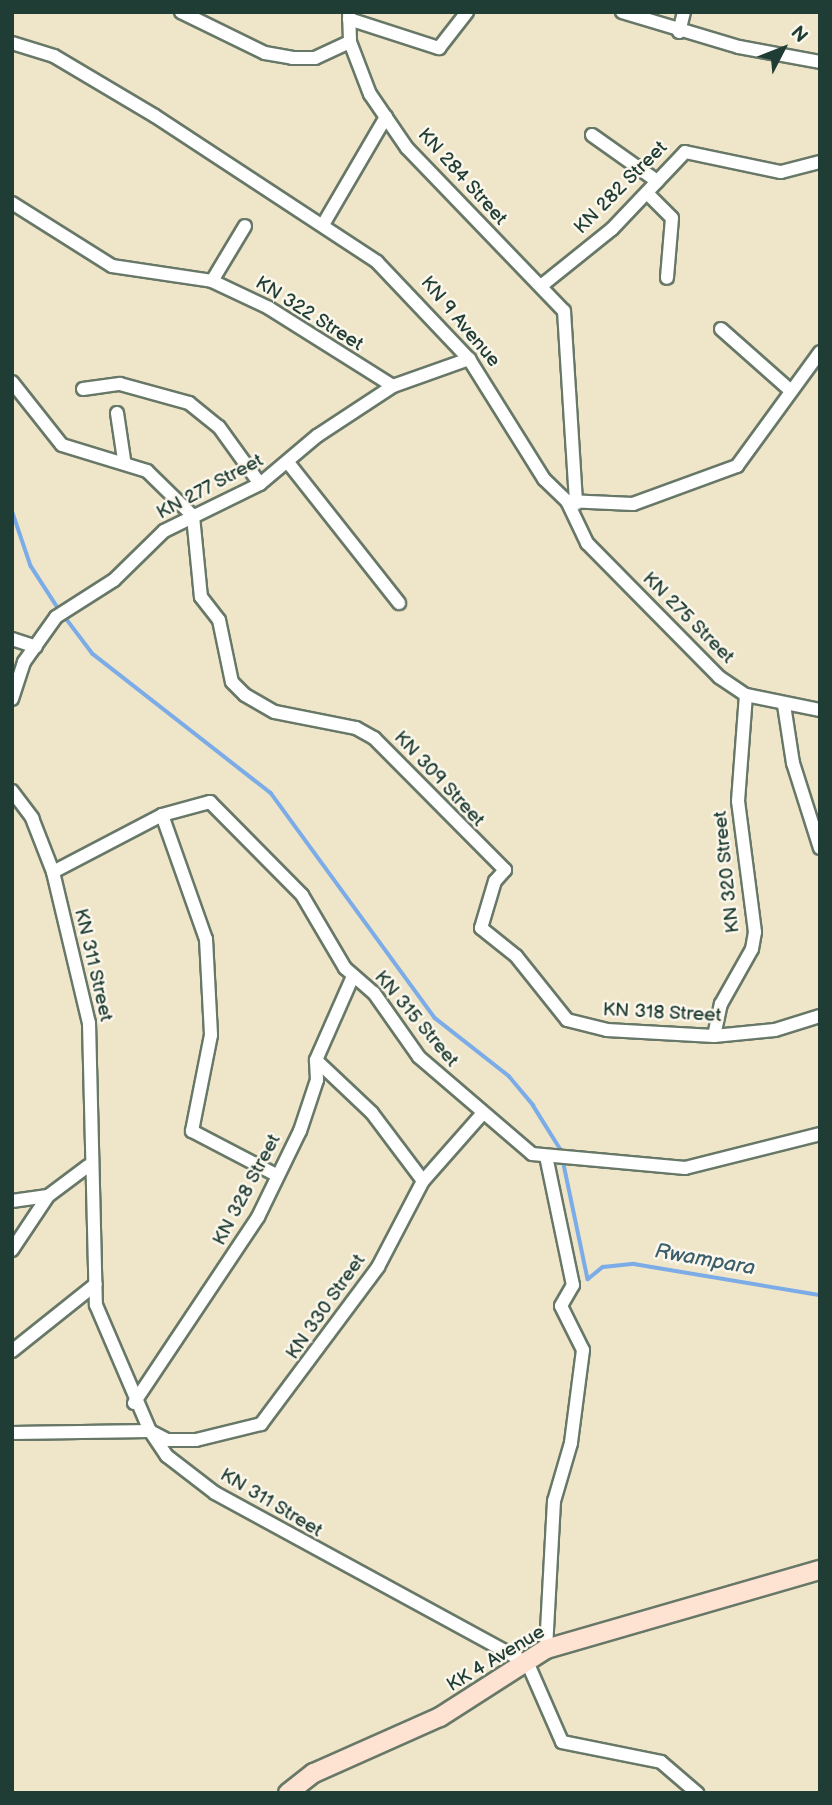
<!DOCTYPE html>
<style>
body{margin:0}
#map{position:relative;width:832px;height:1805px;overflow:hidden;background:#efe5c8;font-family:"Balsamiq Sans",sans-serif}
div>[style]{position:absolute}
.stream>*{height:3.5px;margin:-1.75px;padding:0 1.75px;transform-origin:1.75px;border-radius:1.75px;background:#7bace7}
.roads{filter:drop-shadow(2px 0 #687868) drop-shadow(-2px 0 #687868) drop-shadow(0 2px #687868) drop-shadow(0 -2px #687868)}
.street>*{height:12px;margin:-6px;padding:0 6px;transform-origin:6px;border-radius:6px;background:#fff}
.secondary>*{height:18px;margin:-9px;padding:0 9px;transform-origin:9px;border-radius:9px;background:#fee3d2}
span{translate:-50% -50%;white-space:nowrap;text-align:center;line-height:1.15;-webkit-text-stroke:5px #fbf7ec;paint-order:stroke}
.street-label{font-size:19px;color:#1f3d34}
.water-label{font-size:21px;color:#3b5e6a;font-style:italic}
.frame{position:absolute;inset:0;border:14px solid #1f3d34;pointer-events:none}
.north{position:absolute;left:748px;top:14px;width:70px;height:70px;-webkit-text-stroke:5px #fbf7ec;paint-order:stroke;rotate:48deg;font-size:19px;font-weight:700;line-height:28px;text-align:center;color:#1f3d34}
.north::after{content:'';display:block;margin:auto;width:24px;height:32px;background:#1f3d34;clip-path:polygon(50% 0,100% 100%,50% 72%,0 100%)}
</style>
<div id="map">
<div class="stream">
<div style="left:12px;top:510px;width:59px;rotate:71.3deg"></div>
<div style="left:31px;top:566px;width:54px;rotate:57.2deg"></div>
<div style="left:65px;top:617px;width:46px;rotate:52.9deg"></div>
<div style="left:93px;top:654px;width:226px;rotate:38deg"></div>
<div style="left:271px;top:793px;width:278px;rotate:53.9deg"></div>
<div style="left:435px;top:1018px;width:94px;rotate:38.1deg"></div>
<div style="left:509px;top:1076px;width:38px;rotate:50deg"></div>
<div style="left:533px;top:1105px;width:53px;rotate:58.1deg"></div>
<div style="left:561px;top:1150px;width:132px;rotate:78.2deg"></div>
<div style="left:588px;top:1279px;width:19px;rotate:-39deg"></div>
<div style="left:603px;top:1267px;width:31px;rotate:-6deg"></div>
<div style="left:634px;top:1264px;width:189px;rotate:9.5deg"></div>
</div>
<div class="roads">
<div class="street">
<div style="left:181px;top:12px;width:93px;rotate:26deg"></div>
<div style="left:265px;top:53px;width:27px;rotate:10deg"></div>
<div style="left:292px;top:58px;width:23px"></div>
<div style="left:315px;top:58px;width:38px;rotate:-25deg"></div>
<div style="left:349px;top:12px;width:30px;rotate:88deg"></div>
<div style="left:350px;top:42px;width:56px;rotate:69deg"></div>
<div style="left:370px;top:94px;width:65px;rotate:55.6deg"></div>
<div style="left:407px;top:148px;width:226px;rotate:46.1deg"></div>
<div style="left:564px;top:311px;width:193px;rotate:86.4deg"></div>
<div style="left:622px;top:12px;width:122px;rotate:16.7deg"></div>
<div style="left:739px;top:47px;width:82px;rotate:10.5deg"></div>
<div style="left:349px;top:19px;width:95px;rotate:17.9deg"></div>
<div style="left:439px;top:48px;width:46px;rotate:-52.1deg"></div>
<div style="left:679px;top:32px;width:21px;rotate:-76deg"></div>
<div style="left:12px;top:43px;width:44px;rotate:17.2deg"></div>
<div style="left:54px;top:56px;width:117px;rotate:30.7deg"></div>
<div style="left:155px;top:116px;width:266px;rotate:33.3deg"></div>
<div style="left:377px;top:262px;width:134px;rotate:46.5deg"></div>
<div style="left:469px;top:359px;width:142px;rotate:58deg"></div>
<div style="left:544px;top:479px;width:32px;rotate:44deg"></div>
<div style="left:567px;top:501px;width:66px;rotate:2.6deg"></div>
<div style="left:633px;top:504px;width:111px;rotate:-20.1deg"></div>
<div style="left:737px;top:466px;width:141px;rotate:-53.9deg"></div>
<div style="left:592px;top:135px;width:80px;rotate:35.3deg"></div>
<div style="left:647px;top:193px;width:35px;rotate:45deg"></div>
<div style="left:672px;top:218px;width:60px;rotate:94.8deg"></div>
<div style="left:12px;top:203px;width:118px;rotate:32.2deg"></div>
<div style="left:112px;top:266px;width:101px;rotate:8.5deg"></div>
<div style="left:212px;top:281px;width:63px;rotate:25.3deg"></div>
<div style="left:269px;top:308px;width:146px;rotate:32.2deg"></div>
<div style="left:324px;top:223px;width:123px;rotate:-59.7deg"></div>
<div style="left:212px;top:281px;width:64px;rotate:-59deg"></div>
<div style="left:541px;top:286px;width:91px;rotate:-38.8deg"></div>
<div style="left:612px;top:229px;width:106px;rotate:-46.5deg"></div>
<div style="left:685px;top:152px;width:98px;rotate:11.8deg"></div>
<div style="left:781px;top:172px;width:40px;rotate:-14.4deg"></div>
<div style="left:721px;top:329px;width:92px;rotate:41.5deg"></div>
<div style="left:12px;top:382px;width:80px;rotate:51.6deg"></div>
<div style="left:62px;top:445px;width:89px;rotate:17deg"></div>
<div style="left:147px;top:471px;width:64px;rotate:44.4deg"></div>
<div style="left:193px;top:516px;width:81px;rotate:84.4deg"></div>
<div style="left:201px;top:597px;width:29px;rotate:52deg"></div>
<div style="left:219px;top:620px;width:63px;rotate:78.2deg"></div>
<div style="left:232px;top:682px;width:18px;rotate:45deg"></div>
<div style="left:245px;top:695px;width:34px;rotate:30deg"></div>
<div style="left:275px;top:712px;width:83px;rotate:11.2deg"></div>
<div style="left:356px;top:728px;width:21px;rotate:29deg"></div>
<div style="left:374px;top:738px;width:186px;rotate:45.2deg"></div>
<div style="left:505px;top:870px;width:15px;rotate:132deg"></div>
<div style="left:495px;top:881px;width:49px;rotate:106.6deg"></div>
<div style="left:481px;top:928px;width:45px;rotate:38.7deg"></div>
<div style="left:516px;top:956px;width:82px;rotate:51.4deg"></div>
<div style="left:567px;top:1020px;width:41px;rotate:14deg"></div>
<div style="left:607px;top:1030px;width:107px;rotate:3.2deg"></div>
<div style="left:714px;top:1036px;width:61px;rotate:-5.6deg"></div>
<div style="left:775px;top:1030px;width:47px;rotate:-17.3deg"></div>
<div style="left:83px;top:389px;width:37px;rotate:-8deg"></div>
<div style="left:120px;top:384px;width:72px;rotate:15.4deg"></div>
<div style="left:189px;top:403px;width:38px;rotate:39deg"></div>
<div style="left:219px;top:427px;width:70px;rotate:54.3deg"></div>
<div style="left:117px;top:413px;width:48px;rotate:81.5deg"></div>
<div style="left:290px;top:465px;width:176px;rotate:51.7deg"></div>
<div style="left:567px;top:501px;width:47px;rotate:64.5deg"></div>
<div style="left:587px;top:543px;width:188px;rotate:45.4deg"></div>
<div style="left:719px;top:677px;width:32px;rotate:34deg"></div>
<div style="left:746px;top:695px;width:76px;rotate:11.5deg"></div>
<div style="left:12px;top:639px;width:25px;rotate:18deg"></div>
<div style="left:12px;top:699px;width:39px;rotate:-72deg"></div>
<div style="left:24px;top:662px;width:55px;rotate:-54.6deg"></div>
<div style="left:56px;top:617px;width:69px;rotate:-32.5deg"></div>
<div style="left:114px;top:580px;width:70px;rotate:-44.4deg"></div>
<div style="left:164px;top:531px;width:107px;rotate:-26.1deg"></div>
<div style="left:260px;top:484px;width:75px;rotate:-40.1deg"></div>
<div style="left:317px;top:436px;width:91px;rotate:-33.3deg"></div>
<div style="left:393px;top:386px;width:81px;rotate:-19.6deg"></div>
<div style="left:784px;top:705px;width:59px;rotate:81.2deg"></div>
<div style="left:793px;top:763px;width:89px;rotate:72.4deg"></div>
<div style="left:12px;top:791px;width:34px;rotate:53deg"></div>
<div style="left:32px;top:818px;width:58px;rotate:68.7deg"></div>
<div style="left:53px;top:872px;width:155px;rotate:76.6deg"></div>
<div style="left:89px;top:1023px;width:282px;rotate:88.6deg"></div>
<div style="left:96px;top:1305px;width:137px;rotate:66.8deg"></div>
<div style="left:150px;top:1431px;width:30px;rotate:56deg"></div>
<div style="left:167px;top:1456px;width:61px;rotate:37.6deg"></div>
<div style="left:215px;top:1493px;width:357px;rotate:28.6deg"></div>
<div style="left:528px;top:1664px;width:85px;rotate:66.4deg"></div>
<div style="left:562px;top:1742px;width:101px;rotate:11.4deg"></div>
<div style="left:661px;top:1762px;width:48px;rotate:40.7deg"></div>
<div style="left:162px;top:815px;width:132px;rotate:70.5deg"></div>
<div style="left:206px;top:939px;width:96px;rotate:87deg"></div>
<div style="left:211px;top:1035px;width:98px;rotate:101.2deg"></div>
<div style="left:192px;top:1131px;width:95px;rotate:27.6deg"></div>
<div style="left:53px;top:872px;width:123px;rotate:-27.6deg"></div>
<div style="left:162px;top:815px;width:50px;rotate:-15.2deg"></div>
<div style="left:210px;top:802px;width:131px;rotate:45.3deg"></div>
<div style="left:302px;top:895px;width:85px;rotate:59.5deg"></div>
<div style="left:345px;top:968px;width:38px;rotate:41deg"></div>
<div style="left:374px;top:993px;width:78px;rotate:54.9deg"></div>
<div style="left:419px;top:1057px;width:149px;rotate:40.6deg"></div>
<div style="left:532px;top:1154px;width:154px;rotate:5.2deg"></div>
<div style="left:685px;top:1168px;width:139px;rotate:-14.1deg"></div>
<div style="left:714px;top:1036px;width:33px;rotate:-78deg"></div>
<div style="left:721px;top:1004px;width:63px;rotate:-60.6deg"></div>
<div style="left:752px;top:949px;width:17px;rotate:-80deg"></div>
<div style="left:755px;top:932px;width:132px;rotate:-97.4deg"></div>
<div style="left:738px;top:801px;width:106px;rotate:-85.7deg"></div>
<div style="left:316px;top:1060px;width:77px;rotate:43.4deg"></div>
<div style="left:372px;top:1113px;width:85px;rotate:53.1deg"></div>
<div style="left:546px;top:1156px;width:132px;rotate:78.2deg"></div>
<div style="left:573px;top:1285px;width:24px;rotate:120deg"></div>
<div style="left:561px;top:1306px;width:49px;rotate:63.4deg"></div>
<div style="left:583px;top:1350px;width:94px;rotate:97.4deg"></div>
<div style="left:571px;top:1443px;width:60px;rotate:106.3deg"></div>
<div style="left:554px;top:1501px;width:148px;rotate:93.1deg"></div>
<div style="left:12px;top:1201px;width:36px;rotate:-8deg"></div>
<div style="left:48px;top:1196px;width:50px;rotate:-36.9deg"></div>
<div style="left:12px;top:1250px;width:65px;rotate:-56.3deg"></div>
<div style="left:12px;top:1351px;width:107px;rotate:-38.6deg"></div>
<div style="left:134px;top:1403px;width:224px;rotate:-56.3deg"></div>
<div style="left:258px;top:1217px;width:96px;rotate:-64deg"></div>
<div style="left:300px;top:1131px;width:54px;rotate:-71.6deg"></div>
<div style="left:317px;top:1080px;width:20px;rotate:-93deg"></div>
<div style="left:316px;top:1060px;width:92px;rotate:-66.2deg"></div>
<div style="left:12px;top:1433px;width:138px;rotate:-0.8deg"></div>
<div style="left:150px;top:1431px;width:19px;rotate:28deg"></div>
<div style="left:167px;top:1440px;width:29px"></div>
<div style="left:196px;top:1440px;width:67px;rotate:-13.8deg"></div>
<div style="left:261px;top:1424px;width:196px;rotate:-53.3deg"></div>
<div style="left:378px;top:1267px;width:97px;rotate:-62.4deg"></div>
<div style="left:423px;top:1181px;width:89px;rotate:-48.6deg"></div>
</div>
<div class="secondary">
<div style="left:288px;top:1793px;width:33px;rotate:-38deg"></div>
<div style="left:314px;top:1773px;width:138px;rotate:-24deg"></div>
<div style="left:440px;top:1717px;width:126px;rotate:-32.7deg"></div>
<div style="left:546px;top:1649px;width:285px;rotate:-16.1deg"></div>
</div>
</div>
<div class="street-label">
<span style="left:462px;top:177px;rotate:48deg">KN 284 Street</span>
<span style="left:621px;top:188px;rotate:-45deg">KN 282 Street</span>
<span style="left:309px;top:314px;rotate:32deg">KN 322 Street</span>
<span style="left:460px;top:322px;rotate:50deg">KN 9 Avenue</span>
<span style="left:210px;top:487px;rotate:-28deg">KN 277 Street</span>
<span style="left:688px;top:618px;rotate:45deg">KN 275 Street</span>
<span style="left:439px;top:779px;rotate:47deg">KN 309 Street</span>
<span style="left:727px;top:872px;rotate:-96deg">KN 320 Street</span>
<span style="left:93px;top:965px;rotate:77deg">KN 311 Street</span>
<span style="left:662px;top:1013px;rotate:3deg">KN 318 Street</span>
<span style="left:416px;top:1019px;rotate:50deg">KN 315 Street</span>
<span style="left:247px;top:1190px;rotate:-62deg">KN 328 Street</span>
<span style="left:326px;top:1307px;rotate:-55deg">KN 330 Street</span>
<span style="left:271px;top:1503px;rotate:31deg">KN 311 Street</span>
<span style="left:496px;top:1659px;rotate:-31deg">KK 4 Avenue</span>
</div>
<div class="water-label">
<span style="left:705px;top:1260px;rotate:10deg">Rwampara</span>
</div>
<div class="frame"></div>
<div class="north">N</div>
</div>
